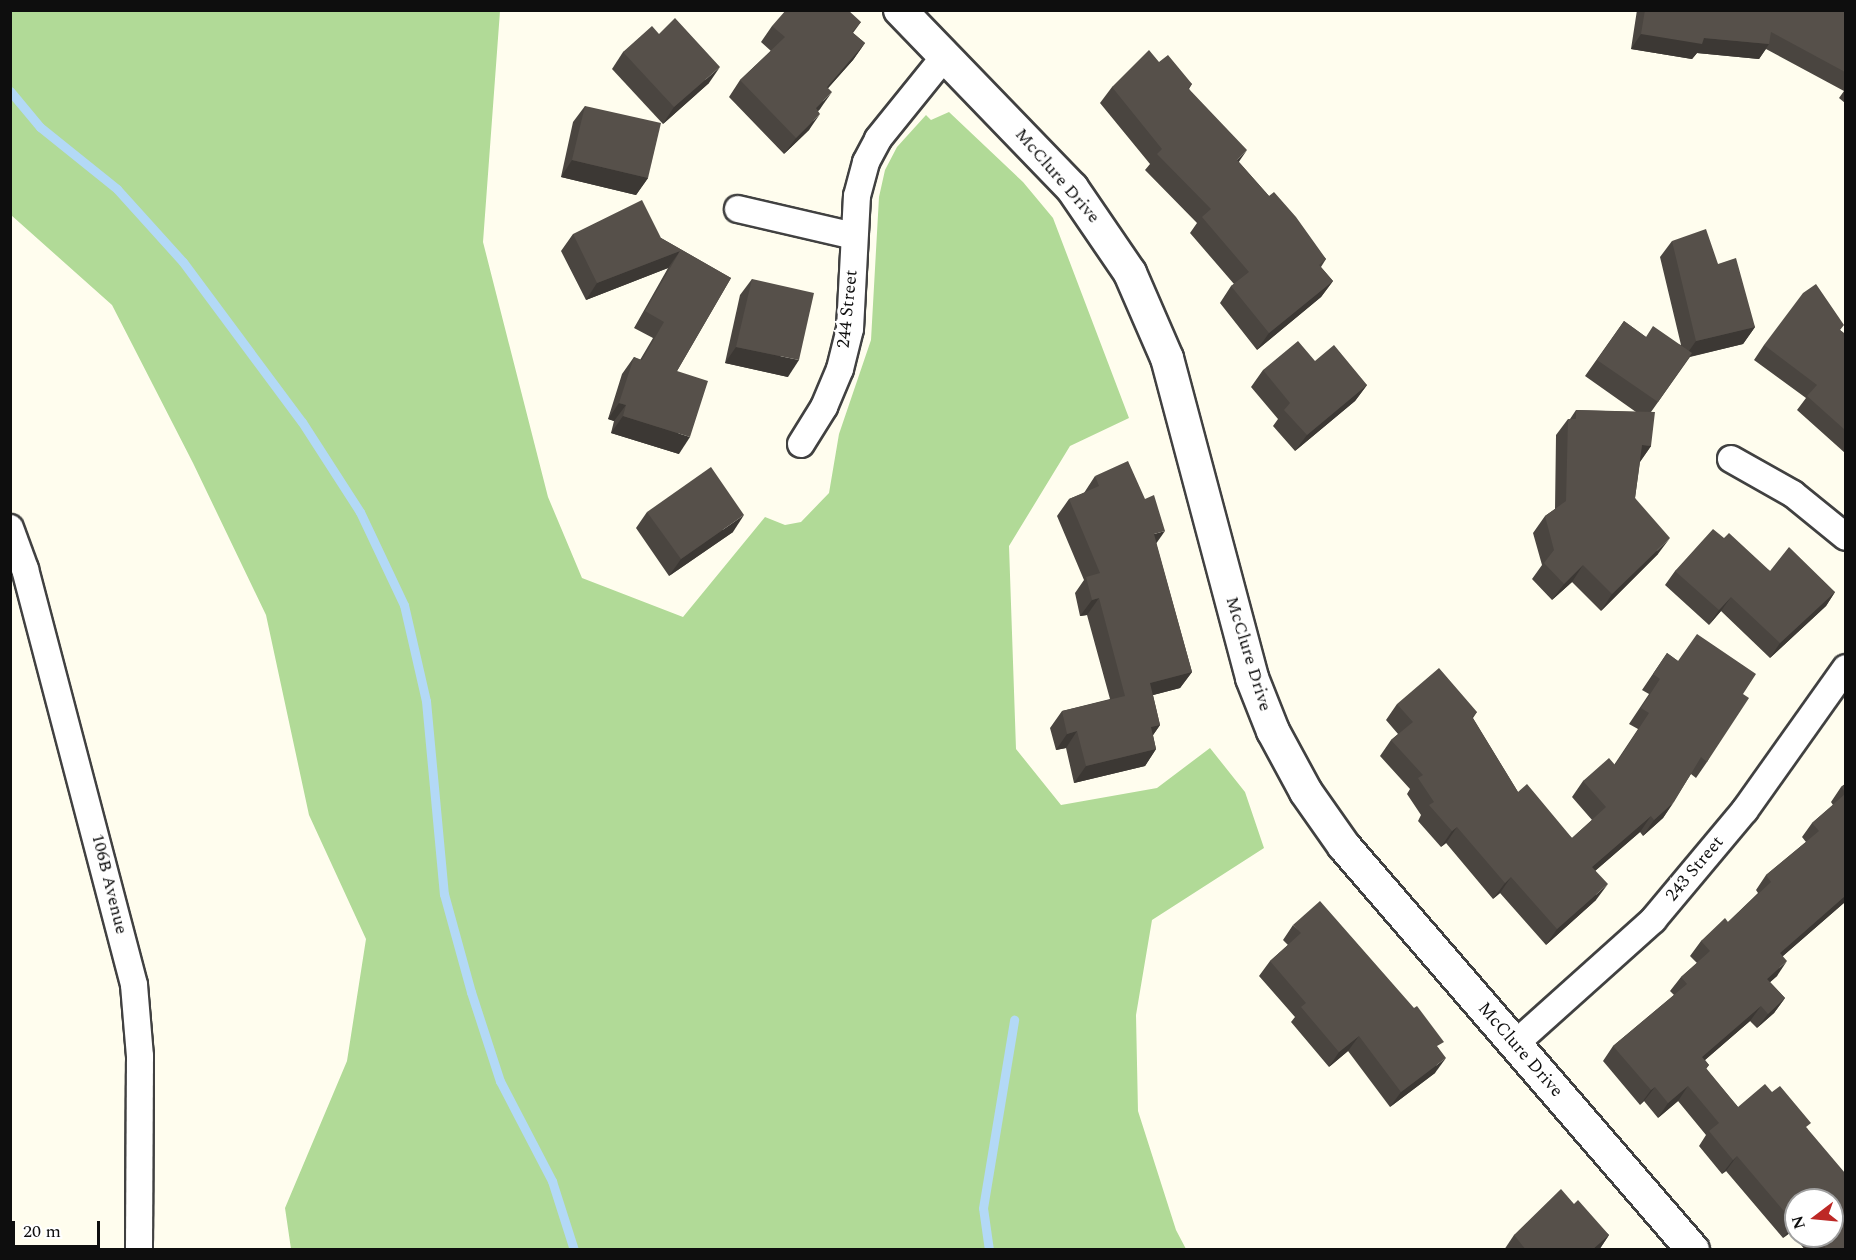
<!DOCTYPE html>
<style>
body{margin:0}
#map{position:relative;width:1856px;height:1260px;overflow:hidden;background:#fffdee;font-family:Spectral,serif}
div>[style]{position:absolute}
.forest>*{inset:0;background:#b1da97}
.stream>*{height:9px;margin:-4.5px;padding:0 4.5px;transform-origin:4.5px;border-radius:4.5px;background:#b3d9f6}
.roads{filter:drop-shadow(2px 0 #414141) drop-shadow(-2px 0 #414141) drop-shadow(0 2px #414141) drop-shadow(0 -2px #414141)}
.minor>*{height:26px;margin:-13px;padding:0 13px;transform-origin:13px;border-radius:13px;background:#fff}
.tertiary>*{height:32px;margin:-16px;padding:0 16px;transform-origin:16px;border-radius:16px;background:#fff}
.wall>*{inset:0;background:#4a4540}
.shaded-wall>*{inset:0;background:#3c3834}
.building>*{inset:0;background:#56504a}
span{translate:-50% -50%;white-space:nowrap;text-align:center;line-height:1.15;-webkit-text-stroke:6px #fff;paint-order:stroke}
.street-label{font-size:18px;color:#0e0e0e}
.frame{position:absolute;inset:0;border:12px solid #0e0e0e;pointer-events:none}
.north{position:absolute;left:1784px;top:1188px;width:60px;height:60px;box-sizing:border-box;background:#fff;border:2px solid #9f9f9f;border-radius:50%;rotate:254deg;font-size:16px;font-weight:700;line-height:24px;text-align:center;color:#0e0e0e}
.north::after{content:'';display:block;margin:auto;width:21px;height:27px;background:#bd2826;clip-path:polygon(50% 0,100% 100%,50% 72%,0 100%)}
.scale{position:absolute;left:12px;top:1221px;width:88px;height:27px;box-sizing:border-box;border:3px solid #0e0e0e;border-top:0;padding-left:8px;font-size:18px;line-height:21px;white-space:nowrap;color:#0e0e0e;-webkit-text-stroke:4px #fff;paint-order:stroke}
</style>
<div id="map">
<div class="forest">
<div style="clip-path:polygon(11px 10px,500px 11px,483px 242px,548px 497px,582px 578px,683px 617px,765px 517px,785px 525px,801px 522px,829px 493px,839px 434px,871px 340px,879px 197px,885px 170px,897px 147px,926px 115px,931px 120px,949px 112px,1023px 182px,1053px 218px,1129px 418px,1070px 446px,1009px 546px,1016px 749px,1061px 805px,1157px 788px,1210px 748px,1245px 792px,1264px 848px,1152px 920px,1136px 1015px,1138px 1111px,1176px 1230px,1186px 1249px,291px 1249px,285px 1208px,347px 1061px,366px 939px,309px 815px,266px 615px,193px 463px,112px 305px,11px 215px)"></div>
</div>
<div class="stream">
<div style="left:10px;top:91px;width:47px;rotate:50.2deg"></div>
<div style="left:40px;top:127px;width:99px;rotate:38.8deg"></div>
<div style="left:117px;top:189px;width:98px;rotate:47.9deg"></div>
<div style="left:183px;top:262px;width:199px;rotate:53.4deg"></div>
<div style="left:302px;top:422px;width:107px;rotate:57.2deg"></div>
<div style="left:360px;top:512px;width:103px;rotate:64.7deg"></div>
<div style="left:404px;top:605px;width:98px;rotate:77.1deg"></div>
<div style="left:426px;top:701px;width:194px;rotate:84.7deg"></div>
<div style="left:444px;top:894px;width:102px;rotate:74.6deg"></div>
<div style="left:471px;top:992px;width:94px;rotate:72deg"></div>
<div style="left:500px;top:1081px;width:113px;rotate:62.5deg"></div>
<div style="left:552px;top:1181px;width:72px;rotate:72.3deg"></div>
<div style="left:989px;top:1250px;width:42px;rotate:-98.1deg"></div>
<div style="left:983px;top:1208px;width:191px;rotate:-80.6deg"></div>
</div>
<div class="roads">
<div class="minor">
<div style="left:738px;top:209px;width:119px;rotate:13.1deg"></div>
<div style="left:801px;top:444px;width:44px;rotate:-58.1deg"></div>
<div style="left:824px;top:407px;width:41px;rotate:-67.2deg"></div>
<div style="left:840px;top:369px;width:41px;rotate:-76deg"></div>
<div style="left:850px;top:329px;width:133px;rotate:-87deg"></div>
<div style="left:857px;top:196px;width:35px;rotate:-75deg"></div>
<div style="left:866px;top:162px;width:26px;rotate:-62deg"></div>
<div style="left:878px;top:139px;width:107px;rotate:-51.1deg"></div>
<div style="left:1731px;top:459px;width:71px;rotate:29.4deg"></div>
<div style="left:1793px;top:494px;width:68px;rotate:39.1deg"></div>
<div style="left:10px;top:528px;width:44px;rotate:69.9deg"></div>
<div style="left:25px;top:569px;width:430px;rotate:75.3deg"></div>
<div style="left:134px;top:985px;width:71px;rotate:85.2deg"></div>
<div style="left:140px;top:1056px;width:194px;rotate:90.3deg"></div>
<div style="left:1515px;top:1044px;width:186px;rotate:-41.9deg"></div>
<div style="left:1653px;top:920px;width:143px;rotate:-50.1deg"></div>
<div style="left:1745px;top:810px;width:174px;rotate:-54.6deg"></div>
</div>
<div class="tertiary">
<div style="left:900px;top:10px;width:248px;rotate:46deg"></div>
<div style="left:1072px;top:188px;width:103px;rotate:55.7deg"></div>
<div style="left:1130px;top:273px;width:93px;rotate:66.5deg"></div>
<div style="left:1167px;top:358px;width:331px;rotate:75.1deg"></div>
<div style="left:1252px;top:678px;width:57px;rotate:68.4deg"></div>
<div style="left:1273px;top:731px;width:69px;rotate:61.6deg"></div>
<div style="left:1306px;top:792px;width:66px;rotate:54.9deg"></div>
<div style="left:1344px;top:846px;width:534px;rotate:49.18deg"></div>
</div>
</div>
<div class="wall">
<div style="clip-path:polygon(1637px 10px,1845px 10px,1845px 103px,1839px 98px,1844px 91px,1766px 49px,1759px 59px,1697px 53px,1692px 59px,1631px 49px)"></div>
<div style="clip-path:polygon(861px 22px,853px 33px,865px 43px,853px 60px,828px 88px,820px 109px,818px 111px,809px 130px,784px 154px,729px 97px,740px 80px,771px 51px,761px 42px,772px 26px)"></div>
<div style="clip-path:polygon(659px 34px,709px 83px,663px 124px,612px 69px,623px 52px)"></div>
<div style="clip-path:polygon(1159px 62px,1192px 84px,1189px 89px,1239px 162px,1269px 196px,1326px 259px,1321px 267px,1333px 281px,1321px 297px,1257px 350px,1220px 303px,1231px 286px,1234px 284px,1190px 233px,1197px 223px,1145px 170px,1150px 164px,1100px 103px,1112px 87px)"></div>
<div style="clip-path:polygon(585px 106px,648px 178px,636px 195px,561px 177px,573px 122px)"></div>
<div style="clip-path:polygon(573px 234px,661px 238px,731px 278px,677px 371px,679px 454px,611px 433px,614px 421px,608px 419px,622px 374px,634px 357px,640px 360px,653px 338px,634px 328px,668px 268px,586px 300px,561px 251px)"></div>
<div style="clip-path:polygon(1672px 241px,1718px 264px,1755px 327px,1743px 344px,1690px 357px,1651px 412px,1651px 446px,1640px 462px,1635px 498px,1658px 554px,1601px 611px,1572px 582px,1552px 600px,1532px 579px,1542px 565px,1533px 533px,1545px 516px,1555px 509px,1556px 435px,1568px 419px,1570px 419px,1576px 410px,1636px 412px,1585px 376px,1624px 321px,1646px 337px,1681px 345px,1660px 257px)"></div>
<div style="clip-path:polygon(752px 279px,788px 377px,725px 363px,740px 295px)"></div>
<div style="clip-path:polygon(1840px 330px,1845px 334px,1845px 453px,1797px 410px,1806px 398px,1754px 360px,1764px 345px)"></div>
<div style="clip-path:polygon(1315px 361px,1367px 385px,1355px 401px,1295px 451px,1273px 426px,1278px 419px,1251px 387px,1263px 370px)"></div>
<div style="clip-path:polygon(1095px 476px,1156px 543px,1192px 672px,1180px 688px,1153px 695px,1160px 725px,1153px 735px,1156px 749px,1145px 766px,1074px 783px,1066px 748px,1056px 750px,1050px 728px,1062px 711px,1110px 699px,1087px 615px,1080px 616px,1075px 593px,1084px 580px,1057px 516px,1069px 499px,1084px 493px)"></div>
<div style="clip-path:polygon(647px 512px,733px 532px,669px 576px,636px 528px)"></div>
<div style="clip-path:polygon(1724px 538px,1770px 571px,1835px 592px,1826px 606px,1770px 658px,1721px 611px,1709px 625px,1665px 585px,1675px 571px)"></div>
<div style="clip-path:polygon(1667px 653px,1678px 661px,1743px 694px,1707px 762px,1696px 778px,1691px 774px,1663px 818px,1643px 836px,1640px 832px,1595px 871px,1596px 900px,1546px 945px,1500px 893px,1493px 899px,1446px 843px,1441px 847px,1418px 821px,1421px 815px,1407px 794px,1410px 789px,1380px 756px,1391px 740px,1398px 734px,1386px 720px,1397px 704px,1477px 712px,1473px 718px,1518px 792px,1572px 838px,1592px 820px,1572px 797px,1583px 781px,1614px 765px,1638px 729px,1629px 724px,1649px 694px,1642px 690px)"></div>
<div style="clip-path:polygon(evenodd,1845px 784px,1845px 902px,1783px 956px,1777px 976px,1770px 982px,1785px 998px,1774px 1013px,1757px 1028px,1750px 1021px,1705px 1060px,1709px 1065px,1706px 1069px,1738px 1107px,1807px 1128px,1845px 1250px,1805px 1250px,1791px 1232px,1783px 1238px,1726px 1171px,1722px 1174px,1699px 1146px,1706px 1135px,1678px 1101px,1658px 1118px,1644px 1101px,1640px 1105px,1603px 1061px,1613px 1046px,1674px 995px,1670px 991px,1681px 977px,1697px 963px,1690px 956px,1701px 941px,1728px 922px,1758px 893px,1756px 890px,1766px 875px,1806px 842px,1802px 837px,1812px 823px,1833px 805px,1831px 802px,1841px 787px,1845px 784px,1796px 1200px,1832px 1236px,1796px 1236px,1796px 1200px)"></div>
<div style="clip-path:polygon(1293px 925px,1439px 1049px,1435px 1073px,1390px 1107px,1348px 1051px,1329px 1067px,1291px 1022px,1295px 1017px,1259px 976px,1270px 961px,1288px 945px,1283px 940px)"></div>
<div style="clip-path:polygon(1574px 1204px,1609px 1235px,1599px 1250px,1504px 1250px,1514px 1235px)"></div>
</div>
<div class="shaded-wall">
<div style="clip-path:polygon(1641px 34px,1704px 38px,1769px 44px,1759px 59px,1697px 53px,1692px 59px,1631px 49px)"></div>
<div style="clip-path:polygon(865px 43px,853px 60px,815px 103px,827px 87px)"></div>
<div style="clip-path:polygon(720px 67px,709px 83px,663px 124px,674px 107px)"></div>
<div style="clip-path:polygon(832px 92px,820px 109px,804px 125px,816px 108px)"></div>
<div style="clip-path:polygon(820px 114px,809px 130px,784px 154px,796px 138px)"></div>
<div style="clip-path:polygon(1247px 150px,1236px 166px,1237px 160px)"></div>
<div style="clip-path:polygon(572px 160px,648px 178px,636px 195px,561px 177px)"></div>
<div style="clip-path:polygon(680px 251px,668px 268px,586px 300px,597px 283px)"></div>
<div style="clip-path:polygon(1333px 281px,1321px 297px,1257px 350px,1269px 333px)"></div>
<div style="clip-path:polygon(1755px 327px,1743px 344px,1684px 358px,1696px 341px)"></div>
<div style="clip-path:polygon(736px 347px,799px 360px,788px 377px,725px 363px)"></div>
<div style="clip-path:polygon(1367px 385px,1355px 401px,1295px 451px,1307px 435px)"></div>
<div style="clip-path:polygon(619px 403px,626px 405px,614px 421px,608px 419px)"></div>
<div style="clip-path:polygon(623px 416px,690px 437px,679px 454px,611px 433px)"></div>
<div style="clip-path:polygon(1642px 445px,1651px 446px,1639px 463px)"></div>
<div style="clip-path:polygon(744px 515px,733px 532px,669px 576px,681px 559px)"></div>
<div style="clip-path:polygon(1165px 531px,1153px 548px,1154px 534px)"></div>
<div style="clip-path:polygon(1670px 538px,1658px 554px,1601px 611px,1612px 594px)"></div>
<div style="clip-path:polygon(1583px 565px,1572px 582px,1552px 600px,1564px 584px)"></div>
<div style="clip-path:polygon(1835px 592px,1826px 606px,1770px 658px,1780px 643px)"></div>
<div style="clip-path:polygon(1731px 597px,1721px 611px,1709px 625px,1719px 610px)"></div>
<div style="clip-path:polygon(1099px 598px,1087px 615px,1080px 616px,1092px 600px)"></div>
<div style="clip-path:polygon(1192px 672px,1180px 688px,1138px 699px,1150px 683px)"></div>
<div style="clip-path:polygon(1160px 725px,1149px 741px,1151px 727px)"></div>
<div style="clip-path:polygon(1077px 731px,1066px 748px,1056px 750px,1067px 734px)"></div>
<div style="clip-path:polygon(1156px 749px,1145px 766px,1074px 783px,1086px 766px)"></div>
<div style="clip-path:polygon(1674px 802px,1663px 818px,1643px 836px,1654px 820px)"></div>
<div style="clip-path:polygon(1651px 816px,1640px 832px,1581px 883px,1592px 867px)"></div>
<div style="clip-path:polygon(1457px 827px,1446px 843px,1441px 847px,1452px 831px)"></div>
<div style="clip-path:polygon(1511px 877px,1500px 893px,1493px 899px,1505px 883px)"></div>
<div style="clip-path:polygon(1608px 884px,1596px 900px,1546px 945px,1557px 929px)"></div>
<div style="clip-path:polygon(1845px 896px,1845px 902px,1769px 968px,1780px 953px)"></div>
<div style="clip-path:polygon(1787px 961px,1777px 976px,1757px 994px,1767px 979px)"></div>
<div style="clip-path:polygon(1785px 998px,1774px 1013px,1757px 1028px,1768px 1014px)"></div>
<div style="clip-path:polygon(1761px 1006px,1750px 1021px,1691px 1072px,1702px 1057px)"></div>
<div style="clip-path:polygon(1359px 1036px,1348px 1051px,1329px 1067px,1339px 1052px)"></div>
<div style="clip-path:polygon(1446px 1058px,1435px 1073px,1390px 1107px,1401px 1092px)"></div>
<div style="clip-path:polygon(1688px 1086px,1678px 1101px,1658px 1118px,1668px 1103px)"></div>
<div style="clip-path:polygon(1655px 1087px,1644px 1101px,1640px 1105px,1651px 1090px)"></div>
<div style="clip-path:polygon(1737px 1156px,1726px 1171px,1722px 1174px,1733px 1160px)"></div>
<div style="clip-path:polygon(1796px 1221px,1796px 1224px,1791px 1232px,1783px 1238px)"></div>
<div style="clip-path:polygon(1609px 1235px,1599px 1250px,1592px 1250px)"></div>
</div>
<div class="building">
<div style="clip-path:polygon(786px 10px,848px 10px,861px 22px,852px 32px,865px 43px,827px 87px,832px 92px,816px 108px,820px 114px,796px 138px,740px 80px,785px 37px,772px 26px)"></div>
<div style="clip-path:polygon(1645px 10px,1845px 10px,1845px 72px,1771px 32px,1769px 44px,1704px 38px,1702px 44px,1641px 34px)"></div>
<div style="clip-path:polygon(675px 18px,720px 67px,674px 107px,623px 52px,652px 26px,659px 34px)"></div>
<div style="clip-path:polygon(1149px 50px,1159px 62px,1168px 55px,1192px 84px,1188px 88px,1247px 150px,1237px 160px,1269px 196px,1274px 192px,1296px 217px,1326px 259px,1319px 265px,1333px 281px,1269px 333px,1231px 286px,1249px 272px,1202px 217px,1211px 209px,1157px 154px,1162px 149px,1112px 87px)"></div>
<div style="clip-path:polygon(585px 106px,661px 123px,648px 178px,572px 160px)"></div>
<div style="clip-path:polygon(642px 200px,661px 238px,731px 278px,677px 371px,708px 381px,690px 437px,623px 416px,626px 405px,619px 403px,634px 357px,642px 360px,664px 322px,645px 311px,680px 251px,597px 283px,573px 234px)"></div>
<div style="clip-path:polygon(1706px 229px,1718px 264px,1736px 258px,1755px 327px,1696px 341px,1672px 241px)"></div>
<div style="clip-path:polygon(752px 279px,814px 293px,799px 360px,736px 347px)"></div>
<div style="clip-path:polygon(1816px 284px,1844px 325px,1840px 330px,1845px 334px,1845px 430px,1807px 396px,1817px 385px,1764px 345px,1803px 293px)"></div>
<div style="clip-path:polygon(1624px 321px,1646px 337px,1653px 326px,1692px 353px,1658px 402px,1597px 360px)"></div>
<div style="clip-path:polygon(1298px 341px,1315px 361px,1334px 345px,1367px 385px,1307px 435px,1284px 410px,1290px 403px,1263px 370px)"></div>
<div style="clip-path:polygon(1576px 410px,1655px 412px,1651px 446px,1642px 445px,1635px 498px,1670px 538px,1612px 594px,1583px 565px,1564px 584px,1544px 563px,1554px 550px,1545px 516px,1566px 501px,1568px 419px,1576px 419px)"></div>
<div style="clip-path:polygon(1128px 461px,1145px 499px,1154px 495px,1165px 531px,1154px 534px,1192px 672px,1150px 683px,1160px 725px,1151px 727px,1156px 749px,1086px 766px,1077px 731px,1067px 734px,1062px 711px,1125px 696px,1099px 598px,1092px 600px,1086px 577px,1100px 573px,1069px 499px,1099px 486px,1095px 476px)"></div>
<div style="clip-path:polygon(711px 467px,744px 515px,681px 559px,647px 512px)"></div>
<div style="clip-path:polygon(1713px 529px,1724px 538px,1729px 533px,1770px 571px,1789px 547px,1835px 592px,1780px 643px,1731px 597px,1719px 610px,1675px 571px)"></div>
<div style="clip-path:polygon(1697px 634px,1756px 674px,1743px 694px,1749px 698px,1707px 762px,1701px 757px,1674px 802px,1654px 820px,1651px 816px,1592px 867px,1608px 884px,1557px 929px,1511px 877px,1505px 883px,1457px 827px,1452px 831px,1429px 805px,1434px 802px,1418px 778px,1423px 775px,1391px 740px,1413px 722px,1397px 704px,1439px 668px,1477px 712px,1472px 717px,1518px 792px,1527px 784px,1572px 838px,1606px 807px,1583px 781px,1609px 758px,1615px 765px,1649px 713px,1641px 708px,1660px 679px,1653px 674px,1667px 653px,1678px 661px)"></div>
<div style="clip-path:polygon(1845px 784px,1845px 792px,1841px 787px)"></div>
<div style="clip-path:polygon(1845px 794px,1845px 896px,1780px 953px,1787px 961px,1767px 979px,1785px 998px,1768px 1014px,1761px 1006px,1702px 1057px,1709px 1065px,1706px 1068px,1738px 1107px,1765px 1084px,1772px 1092px,1780px 1086px,1811px 1123px,1806px 1127px,1845px 1173px,1845px 1250px,1827px 1250px,1816px 1236px,1832px 1236px,1832px 1200px,1796px 1200px,1796px 1221px,1794px 1223px,1737px 1156px,1733px 1160px,1709px 1131px,1719px 1123px,1688px 1086px,1668px 1103px,1655px 1087px,1651px 1090px,1613px 1046px,1687px 984px,1681px 977px,1710px 951px,1701px 941px,1725px 918px,1728px 922px,1771px 882px,1766px 875px,1819px 831px,1812px 823px)"></div>
<div style="clip-path:polygon(1320px 901px,1414px 1008px,1417px 1006px,1444px 1042px,1437px 1046px,1446px 1058px,1401px 1092px,1359px 1036px,1339px 1052px,1301px 1007px,1306px 1003px,1270px 961px,1301px 933px,1293px 925px)"></div>
<div style="clip-path:polygon(1561px 1189px,1574px 1204px,1578px 1200px,1609px 1235px,1592px 1250px,1526px 1250px,1514px 1235px)"></div>
</div>
<div class="street-label">
<span style="left:1057px;top:176px;rotate:49deg">McClure Drive</span>
<span style="left:848px;top:309px;rotate:-84deg">244 Street</span>
<span style="left:1248px;top:654px;rotate:73deg">McClure Drive</span>
<span style="left:1695px;top:869px;rotate:-50deg">243 Street</span>
<span style="left:109px;top:884px;rotate:76deg">106B Avenue</span>
<span style="left:1520px;top:1050px;rotate:49deg">McClure Drive</span>
</div>
<div class="frame"></div>
<div class="north">N</div>
<div class="scale">20 m</div>
</div>
